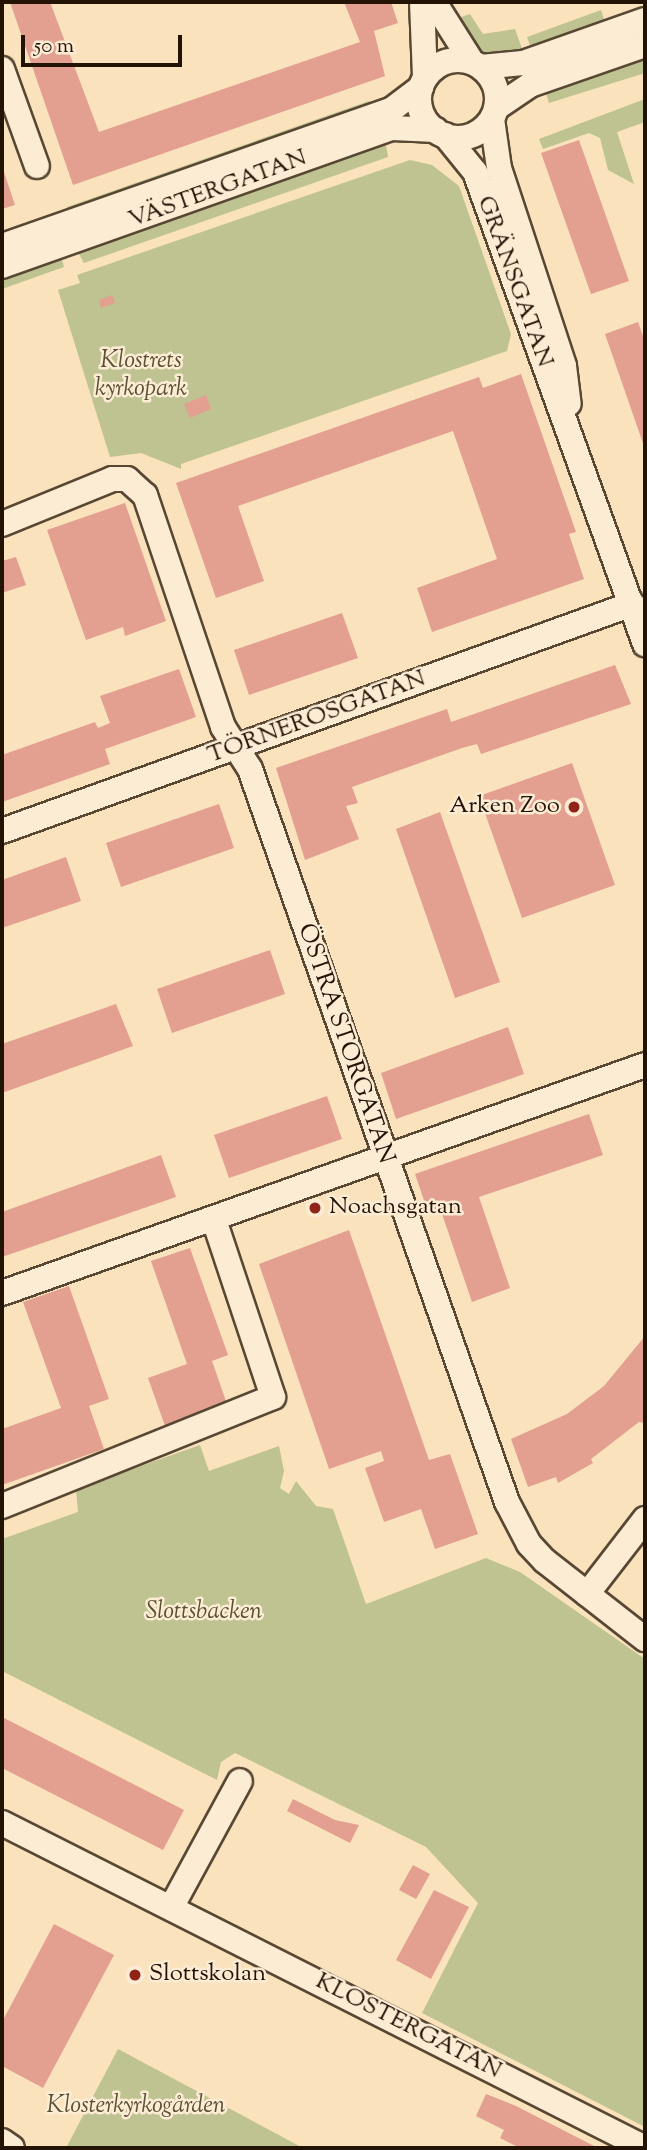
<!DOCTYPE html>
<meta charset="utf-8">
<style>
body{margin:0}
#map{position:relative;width:647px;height:2150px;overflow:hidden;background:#fae2bd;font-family:"Sorts Mill Goudy",serif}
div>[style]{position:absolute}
.green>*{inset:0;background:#bec391}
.building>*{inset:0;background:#e39f90}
.roads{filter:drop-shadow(2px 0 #584733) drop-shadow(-2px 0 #584733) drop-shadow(0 2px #584733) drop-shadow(0 -2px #584733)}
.minor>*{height:24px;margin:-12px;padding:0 12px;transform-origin:12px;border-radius:12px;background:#fcecd4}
.minor>.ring{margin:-12px;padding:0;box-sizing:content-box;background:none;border:24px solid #fcecd4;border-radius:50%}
.dots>*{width:19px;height:19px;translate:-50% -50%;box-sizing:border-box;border:4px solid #fcecd4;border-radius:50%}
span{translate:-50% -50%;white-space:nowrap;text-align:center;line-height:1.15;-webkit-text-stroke:5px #fcecd4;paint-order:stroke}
.street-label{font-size:24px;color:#221305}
.park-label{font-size:24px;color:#595136;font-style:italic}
.poi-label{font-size:24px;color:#221305}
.right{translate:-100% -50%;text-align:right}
.left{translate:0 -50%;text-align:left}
.frame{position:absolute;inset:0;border:4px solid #221305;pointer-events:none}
.scale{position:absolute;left:21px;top:35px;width:161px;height:32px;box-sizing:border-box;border:4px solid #221305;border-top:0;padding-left:9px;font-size:21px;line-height:24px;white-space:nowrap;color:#221305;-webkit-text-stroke:5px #fcecd4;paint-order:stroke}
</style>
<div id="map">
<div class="green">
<div style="clip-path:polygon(601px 10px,605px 22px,532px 51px,527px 37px)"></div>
<div style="clip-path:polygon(470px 14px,483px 34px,515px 29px,524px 54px,492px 57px,479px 50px,455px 19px)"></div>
<div style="clip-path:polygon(645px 58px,645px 73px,549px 103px,546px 93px)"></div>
<div style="clip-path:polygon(645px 99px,645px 122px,617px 132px,634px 184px,608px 170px,600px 138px,589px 133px,543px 149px,539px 139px)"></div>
<div style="clip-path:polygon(369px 101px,375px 111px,66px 220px,67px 207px)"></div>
<div style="clip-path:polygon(385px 139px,388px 157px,84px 263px,75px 247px)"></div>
<div style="clip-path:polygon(410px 160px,432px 165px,459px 186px,511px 334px,507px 351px,181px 464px,181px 469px,141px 453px,110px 457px,58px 290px,80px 283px,77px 275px)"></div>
<div style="clip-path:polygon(60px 253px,64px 267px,2px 289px,2px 272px)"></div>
<div style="clip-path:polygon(200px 1445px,209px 1471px,279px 1446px,284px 1471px,280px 1488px,289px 1494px,296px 1481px,316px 1506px,333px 1509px,366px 1604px,486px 1558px,520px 1572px,645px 1659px,645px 2127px,422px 2013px,478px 1903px,426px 1847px,235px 1753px,221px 1762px,217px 1780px,2px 1671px,2px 1539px,78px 1512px,76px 1489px)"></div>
<div style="clip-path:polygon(118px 2049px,303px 2148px,66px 2148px)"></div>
</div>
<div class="building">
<div style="clip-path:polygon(10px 2px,50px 2px,99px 132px,360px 42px,344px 2px,391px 2px,398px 23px,374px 31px,385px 76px,73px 185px)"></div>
<div style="clip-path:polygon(579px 140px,629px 281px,591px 294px,541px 153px)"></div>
<div style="clip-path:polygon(4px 172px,15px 205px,2px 209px,2px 173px)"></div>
<div style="clip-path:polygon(112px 295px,115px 303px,101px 308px,99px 300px)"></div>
<div style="clip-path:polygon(638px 322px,645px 342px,645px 449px,605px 334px)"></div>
<div style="clip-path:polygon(521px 374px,576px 532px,569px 534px,584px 579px,432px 632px,417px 588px,497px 559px,453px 431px,238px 506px,264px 581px,216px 598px,176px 483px,479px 377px,483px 388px)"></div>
<div style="clip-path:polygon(206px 395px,211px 409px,190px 418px,184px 404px)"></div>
<div style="clip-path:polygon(125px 503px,166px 621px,125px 636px,123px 627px,86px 640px,47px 530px)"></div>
<div style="clip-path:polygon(16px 557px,26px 585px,2px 593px,2px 561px)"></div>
<div style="clip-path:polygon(342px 613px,358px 658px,249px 695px,234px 650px)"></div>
<div style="clip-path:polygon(615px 665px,631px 704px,481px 754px,477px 744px,462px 748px,352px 787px,358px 803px,346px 806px,359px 839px,305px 860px,276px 768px,447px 709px,451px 722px)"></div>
<div style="clip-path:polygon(179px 669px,196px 717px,105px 749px,110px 764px,2px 802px,2px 755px,95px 722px,98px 728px,110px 723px,100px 696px)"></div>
<div style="clip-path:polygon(572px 763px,615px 885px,522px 918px,479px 796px)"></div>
<div style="clip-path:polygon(219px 804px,234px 848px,121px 887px,106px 843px)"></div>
<div style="clip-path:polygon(440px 812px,500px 982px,455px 998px,396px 829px)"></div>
<div style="clip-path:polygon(66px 857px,81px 901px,2px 928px,2px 880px)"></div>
<div style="clip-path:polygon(270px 950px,285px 994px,172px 1033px,157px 989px)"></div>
<div style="clip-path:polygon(116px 1004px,133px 1046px,2px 1093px,2px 1044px)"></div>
<div style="clip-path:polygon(508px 1027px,524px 1074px,396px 1119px,381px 1073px)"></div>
<div style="clip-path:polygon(327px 1096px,342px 1139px,229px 1178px,214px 1135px)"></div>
<div style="clip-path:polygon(589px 1114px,603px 1155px,479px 1197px,510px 1288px,472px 1302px,441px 1211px,429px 1215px,415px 1174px)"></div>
<div style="clip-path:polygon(161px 1155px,176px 1197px,2px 1257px,2px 1212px)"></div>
<div style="clip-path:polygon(349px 1230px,429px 1460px,450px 1454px,478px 1534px,435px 1549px,421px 1509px,384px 1522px,365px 1468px,384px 1461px,381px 1451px,329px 1469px,259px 1264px)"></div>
<div style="clip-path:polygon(190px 1248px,228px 1355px,212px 1361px,227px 1404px,165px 1426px,148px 1378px,187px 1364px,151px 1261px)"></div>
<div style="clip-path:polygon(69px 1286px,109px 1399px,89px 1406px,104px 1449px,2px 1485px,2px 1429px,61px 1408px,23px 1302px)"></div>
<div style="clip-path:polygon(645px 1336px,645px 1423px,639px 1422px,591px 1459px,593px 1463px,558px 1483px,556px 1477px,528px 1487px,511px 1439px,567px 1414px,604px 1386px)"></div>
<div style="clip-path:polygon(2px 1717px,184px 1810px,163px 1850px,2px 1768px)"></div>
<div style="clip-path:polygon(293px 1799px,335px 1820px,359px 1825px,350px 1843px,287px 1811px)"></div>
<div style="clip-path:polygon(413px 1865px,430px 1874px,416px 1899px,399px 1890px)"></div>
<div style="clip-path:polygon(434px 1890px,469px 1907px,431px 1979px,396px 1960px)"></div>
<div style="clip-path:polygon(54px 1924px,114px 1955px,43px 2088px,2px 2066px,2px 2022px)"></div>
<div style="clip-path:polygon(486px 2094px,516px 2106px,598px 2148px,520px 2148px,500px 2138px,504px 2130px,476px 2116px)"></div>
</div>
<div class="roads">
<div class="minor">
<div style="left:422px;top:2px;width:76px;rotate:87.7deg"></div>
<div style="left:434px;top:2px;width:71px;rotate:57.7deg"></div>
<div class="ring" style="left:419px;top:60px;width:54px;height:54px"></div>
<div style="left:481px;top:67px;width:42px;rotate:-5.4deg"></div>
<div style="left:523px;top:63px;width:129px;rotate:-19.4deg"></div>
<div style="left:2px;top:69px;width:103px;rotate:70.2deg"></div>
<div style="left:496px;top:108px;width:41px;rotate:-34.1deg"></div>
<div style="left:530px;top:85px;width:122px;rotate:-19.2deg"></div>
<div style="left:492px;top:119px;width:49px;rotate:81.9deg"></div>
<div style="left:499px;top:168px;width:208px;rotate:71.8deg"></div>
<div style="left:564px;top:366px;width:38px;rotate:83deg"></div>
<div style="left:445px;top:135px;width:48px;rotate:51deg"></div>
<div style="left:475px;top:172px;width:502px;rotate:70.19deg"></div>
<div style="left:2px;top:246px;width:412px;rotate:-19.3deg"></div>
<div style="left:391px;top:110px;width:38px;rotate:-37deg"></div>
<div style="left:2px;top:266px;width:414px;rotate:-19.5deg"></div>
<div style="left:392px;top:128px;width:44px;rotate:2.6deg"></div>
<div style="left:2px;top:524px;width:119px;rotate:-22.2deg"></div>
<div style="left:112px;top:479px;width:15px"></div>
<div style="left:127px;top:479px;width:24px;rotate:42deg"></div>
<div style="left:145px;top:495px;width:245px;rotate:71.4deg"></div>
<div style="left:223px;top:727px;width:50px;rotate:57.3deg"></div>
<div style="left:250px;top:769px;width:777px;rotate:70.68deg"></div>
<div style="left:507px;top:1502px;width:47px;rotate:62.4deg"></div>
<div style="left:529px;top:1544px;width:23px;rotate:47deg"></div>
<div style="left:545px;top:1561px;width:127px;rotate:38deg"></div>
<div style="left:2px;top:831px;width:670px;rotate:-19.81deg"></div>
<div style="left:2px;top:1293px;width:682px;rotate:-19.52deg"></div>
<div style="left:2px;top:1506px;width:292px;rotate:-21.9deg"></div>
<div style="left:273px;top:1397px;width:187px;rotate:-108.4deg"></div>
<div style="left:587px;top:1594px;width:95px;rotate:-52.3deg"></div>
<div style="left:2px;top:1823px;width:720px;rotate:26.81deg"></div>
<div style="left:172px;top:1906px;width:142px;rotate:-61.5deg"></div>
<div style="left:2px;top:2141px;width:12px;rotate:35deg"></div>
</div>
</div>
<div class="dots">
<div style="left:574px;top:807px;background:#8f2418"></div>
<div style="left:315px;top:1208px;background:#8f2418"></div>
<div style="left:135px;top:1975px;background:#8f2418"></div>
</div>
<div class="street-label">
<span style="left:218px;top:190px;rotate:-20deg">VÄSTERGATAN</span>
<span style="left:514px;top:282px;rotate:70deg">GRÄNSGATAN</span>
<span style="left:317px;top:718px;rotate:-20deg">TÖRNEROSGATAN</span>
<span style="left:345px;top:1044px;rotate:71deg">ÖSTRA STORGATAN</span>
<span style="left:408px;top:2027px;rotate:27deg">KLOSTERGATAN</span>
</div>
<div class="park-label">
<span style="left:141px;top:376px">Klostrets<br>kyrkopark</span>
<span style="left:204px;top:1613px">Slottsbacken</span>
<span style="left:136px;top:2107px">Klosterkyrkogården</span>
</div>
<div class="poi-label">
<span class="right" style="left:560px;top:807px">Arken Zoo</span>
<span class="left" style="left:329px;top:1208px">Noachsgatan</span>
<span class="left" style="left:149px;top:1975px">Slottskolan</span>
</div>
<div class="frame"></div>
<div class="scale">50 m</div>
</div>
